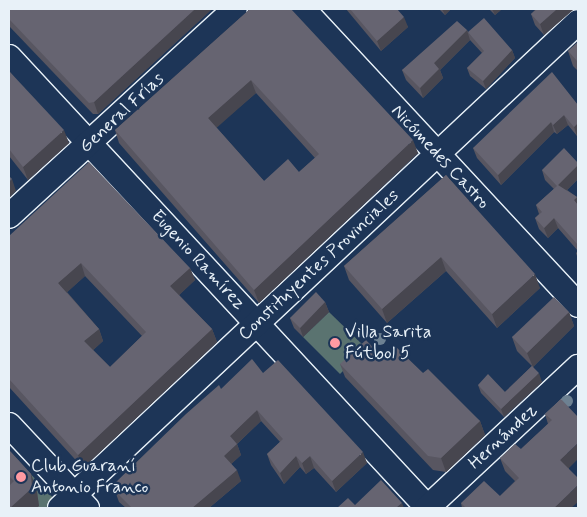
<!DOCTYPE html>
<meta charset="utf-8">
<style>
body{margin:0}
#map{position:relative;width:587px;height:517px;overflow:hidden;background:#1d3557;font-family:Mynerve,sans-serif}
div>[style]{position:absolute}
.green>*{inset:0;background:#5a7370}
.roads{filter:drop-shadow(1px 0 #e8f1f8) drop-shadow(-1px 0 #e8f1f8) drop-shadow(0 1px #e8f1f8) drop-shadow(0 -1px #e8f1f8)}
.minor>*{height:24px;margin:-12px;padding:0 12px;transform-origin:12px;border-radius:12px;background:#1d3557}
.trees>*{width:12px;height:12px;margin:-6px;border-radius:50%;background:#6d8192}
.wall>*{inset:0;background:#585661}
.shaded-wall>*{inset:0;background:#47464f}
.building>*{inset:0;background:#666471}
.dots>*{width:14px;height:14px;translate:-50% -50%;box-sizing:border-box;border:2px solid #1d3557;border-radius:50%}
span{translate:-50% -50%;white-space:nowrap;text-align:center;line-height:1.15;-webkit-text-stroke:5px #1d3557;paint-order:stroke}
.street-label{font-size:18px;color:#e8f1f8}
.poi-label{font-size:18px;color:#e8f1f8}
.left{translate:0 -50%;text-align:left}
.frame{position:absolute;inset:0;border:10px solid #e8f1f8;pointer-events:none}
</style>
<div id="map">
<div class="green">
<div style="clip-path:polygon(329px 312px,366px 348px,340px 374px,303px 337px)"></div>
<div style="clip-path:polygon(9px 451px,57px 502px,50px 508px,9px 508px)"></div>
</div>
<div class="roads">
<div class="minor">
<div style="left:303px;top:9px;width:404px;rotate:47.1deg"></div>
<div style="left:9px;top:57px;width:616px;rotate:47.11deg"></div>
<div style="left:9px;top:216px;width:306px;rotate:-42.5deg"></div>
<div style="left:9px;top:425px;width:114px;rotate:46.8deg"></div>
<div style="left:60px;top:508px;width:710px;rotate:-43.17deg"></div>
<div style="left:427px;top:508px;width:207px;rotate:-43deg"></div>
</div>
</div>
<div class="trees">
<div style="left:380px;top:339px"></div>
<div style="left:567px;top:401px"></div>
</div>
<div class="wall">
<div style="clip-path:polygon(9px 9px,212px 9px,98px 114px,93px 114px,9px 26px)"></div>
<div style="clip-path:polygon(evenodd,250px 9px,418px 153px,259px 303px,119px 143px,115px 130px,250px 9px,256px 93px,315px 158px,299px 172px,264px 181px,216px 127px,256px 93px)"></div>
<div style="clip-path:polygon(346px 9px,397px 9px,408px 27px,381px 51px)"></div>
<div style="clip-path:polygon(439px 9px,451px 9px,445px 15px)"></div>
<div style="clip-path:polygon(489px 9px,502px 9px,495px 15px)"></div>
<div style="clip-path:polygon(535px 9px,574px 9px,544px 35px,535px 25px,531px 14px,535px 10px)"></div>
<div style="clip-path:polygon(467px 30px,468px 32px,512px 50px,515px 58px,486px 89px,470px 76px,467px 68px,482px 53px,470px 40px,440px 70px,443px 78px,423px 98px,406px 80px,402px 70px)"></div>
<div style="clip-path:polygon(578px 42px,578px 71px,573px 66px,568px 51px)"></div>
<div style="clip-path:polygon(9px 71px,69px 143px,28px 180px,9px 156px)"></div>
<div style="clip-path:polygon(578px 105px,577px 136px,568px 125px,557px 134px,554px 132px,501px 185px,477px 158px,473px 148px)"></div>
<div style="clip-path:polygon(578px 163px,578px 179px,567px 190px,577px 197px,578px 200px,578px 259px,576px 253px,578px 251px,558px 228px,548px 238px,539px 229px,535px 218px,539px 214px,536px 205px,554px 189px,545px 180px,542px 170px)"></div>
<div style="clip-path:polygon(446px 175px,540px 288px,497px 328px,446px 271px,387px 323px,349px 280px,344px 266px)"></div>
<div style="clip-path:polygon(evenodd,9px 236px,190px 268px,195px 280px,179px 295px,212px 329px,217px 342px,83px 468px,9px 387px,9px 236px,85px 276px,142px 336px,110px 367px,93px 350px,103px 341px,99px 329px,67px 292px,85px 276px)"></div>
<div style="clip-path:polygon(325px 302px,329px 312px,303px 337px,294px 328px,290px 318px)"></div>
<div style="clip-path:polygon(569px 312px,574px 326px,533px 367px,542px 382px,504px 417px,481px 393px,478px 385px,505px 392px,532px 366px,517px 351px,512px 337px)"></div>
<div style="clip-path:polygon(383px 358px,423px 373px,480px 421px,485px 435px,446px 472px,433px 470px,345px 377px,340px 364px)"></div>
<div style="clip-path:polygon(263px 373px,367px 463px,336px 492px,314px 468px,306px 474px,300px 467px,284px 484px,271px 465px,267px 454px,280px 442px,261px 421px,237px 444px,241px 455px,231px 464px,241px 481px,209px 508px,126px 508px,119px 502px,115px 491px,221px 389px)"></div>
<div style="clip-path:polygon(561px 399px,569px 468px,571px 508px,462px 508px,461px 503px,500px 496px,515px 481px,505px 471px,500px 458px,521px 449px,548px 424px,545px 414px)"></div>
<div style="clip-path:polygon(9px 450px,31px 474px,37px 492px,39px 506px,36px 508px,9px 508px)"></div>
</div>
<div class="shaded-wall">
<div style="clip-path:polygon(195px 9px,212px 9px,98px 114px,94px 102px)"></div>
<div style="clip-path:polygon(442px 9px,451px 9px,445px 15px)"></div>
<div style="clip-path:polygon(492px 9px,502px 9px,495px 15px)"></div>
<div style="clip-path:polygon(557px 9px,574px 9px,544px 35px,540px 24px)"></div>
<div style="clip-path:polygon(404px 17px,408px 27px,381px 51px,377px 41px)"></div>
<div style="clip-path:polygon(467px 30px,470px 40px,440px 70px,443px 78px,423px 98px,420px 88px,434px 63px)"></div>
<div style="clip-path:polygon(512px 50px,515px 58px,486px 89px,483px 81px)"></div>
<div style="clip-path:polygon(251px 80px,256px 93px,213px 131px,208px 118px)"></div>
<div style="clip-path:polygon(564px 115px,568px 125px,557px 134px,553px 125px)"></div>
<div style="clip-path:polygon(551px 122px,554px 132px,501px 185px,498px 175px)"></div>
<div style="clip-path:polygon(578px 123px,578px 136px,577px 136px,574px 127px)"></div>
<div style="clip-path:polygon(64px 130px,69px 143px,28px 180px,23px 167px)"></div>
<div style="clip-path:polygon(413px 140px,418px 153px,259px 303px,254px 290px)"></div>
<div style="clip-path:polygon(578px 165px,578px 179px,562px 195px,558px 185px)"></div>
<div style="clip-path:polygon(12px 179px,16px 191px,9px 198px,9px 182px)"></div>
<div style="clip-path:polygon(577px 197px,578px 200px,578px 209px,574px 200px)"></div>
<div style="clip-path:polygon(554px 218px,558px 228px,548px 238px,544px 228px)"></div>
<div style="clip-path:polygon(441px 257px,446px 271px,387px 323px,382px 309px)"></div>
<div style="clip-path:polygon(81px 263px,85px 276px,63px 296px,58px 283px)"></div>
<div style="clip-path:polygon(190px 268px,195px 280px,175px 299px,170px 286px)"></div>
<div style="clip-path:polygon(535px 274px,540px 288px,497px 328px,492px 314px)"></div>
<div style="clip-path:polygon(325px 302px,329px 312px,303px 337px,300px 328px)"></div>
<div style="clip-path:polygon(569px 312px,574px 326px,533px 367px,527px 353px)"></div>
<div style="clip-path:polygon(99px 329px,103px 341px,89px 354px,84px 341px)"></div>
<div style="clip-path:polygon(212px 329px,217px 342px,83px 468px,78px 455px)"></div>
<div style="clip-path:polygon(539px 373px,542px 382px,504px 417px,501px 409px)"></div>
<div style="clip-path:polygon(257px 410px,261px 421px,237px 444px,241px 455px,228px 467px,224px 456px,230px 436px)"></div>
<div style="clip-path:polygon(480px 421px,485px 435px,446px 472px,441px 458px)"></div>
<div style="clip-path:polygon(578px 443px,578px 459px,565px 472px,560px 460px)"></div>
<div style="clip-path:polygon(363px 452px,367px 463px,336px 492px,332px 481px)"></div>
<div style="clip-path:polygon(296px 456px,300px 467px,284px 484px,280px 473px)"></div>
<div style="clip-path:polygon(310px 456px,314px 468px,306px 474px,302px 463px)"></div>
<div style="clip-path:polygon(237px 470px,241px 481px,209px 508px,192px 508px)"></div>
<div style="clip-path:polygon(31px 474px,37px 492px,39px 506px,36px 508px,10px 508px)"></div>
<div style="clip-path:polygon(578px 485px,578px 502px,571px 508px,554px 508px)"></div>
<div style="clip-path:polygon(402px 503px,404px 508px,396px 508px)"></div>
</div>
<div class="building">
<div style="clip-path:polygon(9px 9px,195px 9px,94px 102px,89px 103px,9px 19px)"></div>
<div style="clip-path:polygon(evenodd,250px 9px,291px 9px,413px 140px,254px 290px,115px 130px,250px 9px,251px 80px,319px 154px,299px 172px,288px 159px,264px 181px,208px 118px,251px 80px)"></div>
<div style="clip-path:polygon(350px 9px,397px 9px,404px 17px,377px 41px)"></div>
<div style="clip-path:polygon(537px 9px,557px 9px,540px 24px,531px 14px)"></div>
<div style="clip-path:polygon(484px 18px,512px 50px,483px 81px,467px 68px,484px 51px,468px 32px)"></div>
<div style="clip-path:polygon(457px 21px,467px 30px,434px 63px,439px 69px,420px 88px,402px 70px)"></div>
<div style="clip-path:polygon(578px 42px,578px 62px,568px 51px)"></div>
<div style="clip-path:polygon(9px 71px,64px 130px,23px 167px,9px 149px)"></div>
<div style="clip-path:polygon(552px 72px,578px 105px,578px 123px,574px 127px,564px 115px,553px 125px,551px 122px,498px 175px,473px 148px)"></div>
<div style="clip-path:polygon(564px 148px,578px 163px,578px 165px,558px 185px,577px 197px,574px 200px,578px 205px,578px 245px,554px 218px,544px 228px,535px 218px,542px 212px,536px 205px,557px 186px,542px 170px)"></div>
<div style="clip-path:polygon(evenodd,89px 162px,190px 268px,170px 286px,212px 329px,78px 455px,9px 379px,9px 236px,89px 162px,81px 263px,146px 332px,110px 367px,84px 341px,99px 329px,58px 283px,81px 263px)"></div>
<div style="clip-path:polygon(446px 175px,535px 274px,492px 314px,441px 257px,382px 309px,344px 266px)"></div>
<div style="clip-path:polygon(9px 176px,12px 179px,9px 182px)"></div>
<div style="clip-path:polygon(316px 292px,325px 302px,300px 328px,290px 318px)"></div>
<div style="clip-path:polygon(554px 297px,569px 312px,527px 353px,512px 337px)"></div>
<div style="clip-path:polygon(366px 340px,383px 358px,395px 346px,423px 373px,428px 369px,480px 421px,441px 458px,428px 456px,340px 364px)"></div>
<div style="clip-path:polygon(252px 359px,263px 373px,278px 360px,363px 452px,332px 481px,310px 456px,302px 463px,296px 456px,280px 473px,267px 454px,283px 439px,257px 410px,230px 436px,237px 444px,224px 456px,237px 470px,192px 508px,132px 508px,115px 491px,114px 484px,186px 414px,219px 385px,221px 389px)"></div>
<div style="clip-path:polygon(532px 366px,539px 373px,501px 409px,478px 385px,488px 374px,505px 392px)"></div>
<div style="clip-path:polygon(561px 399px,578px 417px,578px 443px,560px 460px,578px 478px,578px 485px,554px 508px,466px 508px,461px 503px,484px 481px,500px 496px,519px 478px,500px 458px,515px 444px,521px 449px,552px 420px,545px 414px)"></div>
<div style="clip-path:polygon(9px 450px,31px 474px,32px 488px,10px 508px,9px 508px,9px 486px,14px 481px,9px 476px)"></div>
<div style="clip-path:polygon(381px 480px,402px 503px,396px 508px,337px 508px,348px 498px,355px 505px)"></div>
</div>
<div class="dots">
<div style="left:335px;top:343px;background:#ff9aa2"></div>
<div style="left:21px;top:477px;background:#ff9aa2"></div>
</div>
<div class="street-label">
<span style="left:122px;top:113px;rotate:-43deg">General Frías</span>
<span style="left:440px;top:157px;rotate:47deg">Nicómedes Castro</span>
<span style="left:198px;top:260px;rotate:47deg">Eugenio Ramírez</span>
<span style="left:319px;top:265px;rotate:-43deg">Constituyentes Provinciales</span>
<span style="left:503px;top:437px;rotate:-43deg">Hernández</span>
</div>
<div class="poi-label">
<span class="left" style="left:345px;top:343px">Villa Sarita<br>Fútbol 5</span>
<span class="left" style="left:31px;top:477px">Club Guaraní<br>Antonio Franco</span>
</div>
<div class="frame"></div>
</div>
